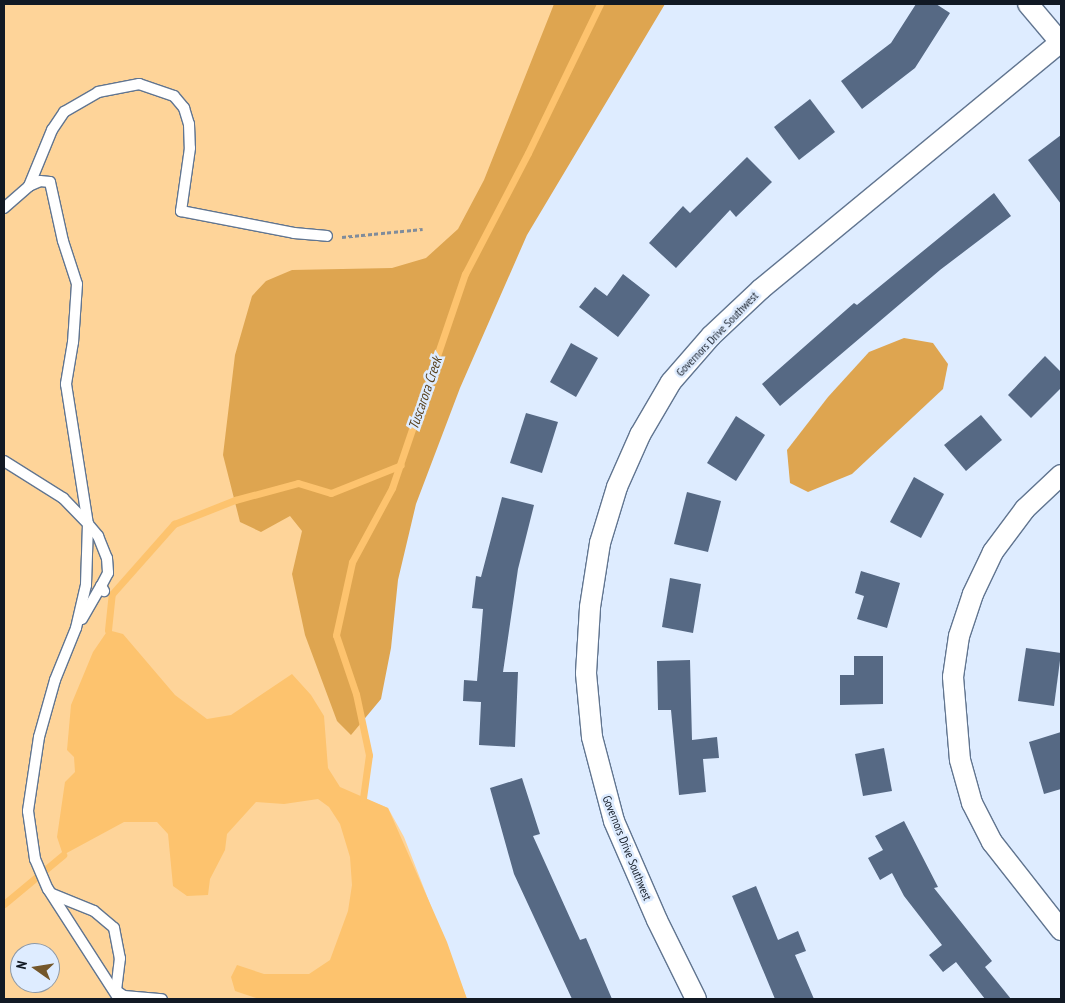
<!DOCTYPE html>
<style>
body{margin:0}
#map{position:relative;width:1065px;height:1003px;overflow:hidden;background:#deecff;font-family:"PT Sans Narrow",sans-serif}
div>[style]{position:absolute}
.green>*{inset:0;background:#fed499}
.forest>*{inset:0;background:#dea550}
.water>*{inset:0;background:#fdc36e}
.stream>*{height:7px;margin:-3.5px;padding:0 3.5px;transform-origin:3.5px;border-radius:3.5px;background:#fdc36e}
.building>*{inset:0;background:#566984}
.path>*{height:3px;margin-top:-1.5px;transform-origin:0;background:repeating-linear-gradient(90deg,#808c9b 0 4px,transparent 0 6.5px)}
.roads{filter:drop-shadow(1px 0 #617590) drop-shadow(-1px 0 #617590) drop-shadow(0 1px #617590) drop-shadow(0 -1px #617590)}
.lane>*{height:10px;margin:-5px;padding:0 5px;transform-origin:5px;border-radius:5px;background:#fff}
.street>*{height:20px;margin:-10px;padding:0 10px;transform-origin:10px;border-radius:10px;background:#fff}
span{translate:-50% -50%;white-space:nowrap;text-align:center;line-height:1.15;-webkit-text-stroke:5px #deecff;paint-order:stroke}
.street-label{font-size:12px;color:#111924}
.water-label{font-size:14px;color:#5a421e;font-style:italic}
.frame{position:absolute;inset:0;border:5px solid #111924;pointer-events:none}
.north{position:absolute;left:10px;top:943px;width:50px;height:50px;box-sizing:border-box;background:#deecff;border:1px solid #8c98a7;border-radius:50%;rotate:283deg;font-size:14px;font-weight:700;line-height:20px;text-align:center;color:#111924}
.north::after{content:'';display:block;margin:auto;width:18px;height:22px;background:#74572b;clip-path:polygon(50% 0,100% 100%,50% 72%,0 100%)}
</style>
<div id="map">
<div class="green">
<div style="clip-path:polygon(evenodd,4px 4px,599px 4px,465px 274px,356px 694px,369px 755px,363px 798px,388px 808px,404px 837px,467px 999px,4px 999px,4px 4px,20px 953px,50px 953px,50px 983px,20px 983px,20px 953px)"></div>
</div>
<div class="forest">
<div style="clip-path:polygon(554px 4px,665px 4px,527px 235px,460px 388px,416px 504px,398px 580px,391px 648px,381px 699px,351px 735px,337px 721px,305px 635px,292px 574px,302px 531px,290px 516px,261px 532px,240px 522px,223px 455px,235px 355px,252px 296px,266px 281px,292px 270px,392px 268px,426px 258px,458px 229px,484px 180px)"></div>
<div style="clip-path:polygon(904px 338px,933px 343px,948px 364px,943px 389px,852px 474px,808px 492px,790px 483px,787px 450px,828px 397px,869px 352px)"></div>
</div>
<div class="water">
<div style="clip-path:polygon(108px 630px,123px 634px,175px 695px,207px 719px,231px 715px,292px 674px,311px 695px,324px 716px,328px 768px,340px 787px,388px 808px,447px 942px,467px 999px,259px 999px,235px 991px,231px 977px,237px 965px,264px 974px,309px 974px,330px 960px,348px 911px,352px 885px,350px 857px,340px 824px,329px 807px,318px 799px,284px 804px,256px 802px,227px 834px,225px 850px,210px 879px,208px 895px,187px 896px,173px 886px,168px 834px,157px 822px,124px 822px,63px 855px,57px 837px,65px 782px,75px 772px,74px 757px,67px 750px,71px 705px,93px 652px)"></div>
</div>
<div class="stream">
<div style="left:108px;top:630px;width:36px;rotate:-84deg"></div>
<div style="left:112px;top:594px;width:94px;rotate:-48.5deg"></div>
<div style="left:174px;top:524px;width:66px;rotate:-21.5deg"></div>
<div style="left:235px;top:500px;width:65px;rotate:-15.1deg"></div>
<div style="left:298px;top:483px;width:34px;rotate:17deg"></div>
<div style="left:331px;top:493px;width:75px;rotate:-21.8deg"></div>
<div style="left:363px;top:798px;width:43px;rotate:-82.1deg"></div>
<div style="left:369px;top:755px;width:62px;rotate:-102deg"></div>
<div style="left:356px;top:694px;width:62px;rotate:-108.7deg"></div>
<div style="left:336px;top:635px;width:75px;rotate:-77.6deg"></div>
<div style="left:352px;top:562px;width:84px;rotate:-61.6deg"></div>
<div style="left:392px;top:488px;width:226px;rotate:-71.2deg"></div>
<div style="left:465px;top:274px;width:136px;rotate:-62.5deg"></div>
<div style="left:528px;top:153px;width:165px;rotate:-64.2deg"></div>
<div style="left:4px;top:904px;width:77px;rotate:-39.7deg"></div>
</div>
<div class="building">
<div style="clip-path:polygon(916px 4px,936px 4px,950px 13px,915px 68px,862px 109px,841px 81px,891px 43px)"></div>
<div style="clip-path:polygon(810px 99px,835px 132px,799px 160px,774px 127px)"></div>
<div style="clip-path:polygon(1061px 135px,1061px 204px,1028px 160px)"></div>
<div style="clip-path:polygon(747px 157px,772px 182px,736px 217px,730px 210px,676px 268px,649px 243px,683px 206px,690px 213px)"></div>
<div style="clip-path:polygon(994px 193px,1011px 216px,940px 270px,780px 406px,762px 384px,854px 303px,857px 305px)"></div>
<div style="clip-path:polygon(623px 274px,650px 295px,618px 337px,579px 307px,595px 287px,607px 296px)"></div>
<div style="clip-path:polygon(571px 343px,598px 358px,576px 397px,550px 382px)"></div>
<div style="clip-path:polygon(1045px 356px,1061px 372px,1061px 388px,1031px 418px,1008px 395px)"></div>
<div style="clip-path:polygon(526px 413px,558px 422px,542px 473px,510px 463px)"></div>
<div style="clip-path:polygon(981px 415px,1002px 440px,966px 471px,944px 445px)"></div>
<div style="clip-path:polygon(736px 416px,765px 435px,736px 481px,707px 463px)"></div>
<div style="clip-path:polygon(914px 477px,944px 494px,921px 538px,890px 522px)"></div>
<div style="clip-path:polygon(687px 492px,721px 501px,708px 552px,674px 544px)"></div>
<div style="clip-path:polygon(502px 497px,534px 505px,518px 569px,503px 672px,518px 672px,515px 747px,479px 745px,481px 702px,463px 701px,464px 680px,477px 681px,483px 609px,472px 608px,476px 576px,481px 577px)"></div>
<div style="clip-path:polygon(861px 571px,900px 583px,887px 628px,857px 619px,864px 596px,855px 593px)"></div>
<div style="clip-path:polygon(670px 578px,701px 584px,693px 633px,662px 627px)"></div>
<div style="clip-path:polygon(1026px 648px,1061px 653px,1054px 706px,1018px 701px)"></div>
<div style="clip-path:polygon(854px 656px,883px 656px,883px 704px,840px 705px,840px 675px,854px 675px)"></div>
<div style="clip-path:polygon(690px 660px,692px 740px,717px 737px,719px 758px,703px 759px,706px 792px,679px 795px,671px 710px,658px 710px,657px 661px)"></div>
<div style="clip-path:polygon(1061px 732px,1061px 789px,1044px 794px,1029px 742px)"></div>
<div style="clip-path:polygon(884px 748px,892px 791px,863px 796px,855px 754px)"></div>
<div style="clip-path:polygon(522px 778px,540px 834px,533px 836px,580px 940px,586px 938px,612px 999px,572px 999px,514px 874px,490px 788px)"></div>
<div style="clip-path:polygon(904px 821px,938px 887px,934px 888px,992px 961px,985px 967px,1011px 999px,985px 999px,956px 962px,943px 972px,929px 955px,942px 945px,904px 896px,892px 873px,880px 880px,868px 858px,883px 850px,875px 836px)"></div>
<div style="clip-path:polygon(756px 886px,778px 940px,798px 931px,806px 951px,795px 955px,814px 999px,775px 999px,732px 896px)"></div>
</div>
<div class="path">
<div style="left:342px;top:237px;width:81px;rotate:-5.6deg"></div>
</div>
<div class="roads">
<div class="lane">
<div style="left:29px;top:186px;width:61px;rotate:-67.7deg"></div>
<div style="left:52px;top:130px;width:22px;rotate:-56deg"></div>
<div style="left:64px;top:112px;width:39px;rotate:-30deg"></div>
<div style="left:98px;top:92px;width:42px;rotate:-11deg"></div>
<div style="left:139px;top:84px;width:37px;rotate:19deg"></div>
<div style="left:174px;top:96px;width:16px;rotate:50deg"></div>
<div style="left:184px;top:108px;width:17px;rotate:73deg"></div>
<div style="left:189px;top:124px;width:24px;rotate:88deg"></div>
<div style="left:190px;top:148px;width:64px;rotate:98.1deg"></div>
<div style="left:181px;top:211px;width:115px;rotate:11deg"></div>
<div style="left:294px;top:233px;width:33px;rotate:5deg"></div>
<div style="left:4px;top:208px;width:33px;rotate:-41deg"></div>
<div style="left:29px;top:186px;width:12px;rotate:-24deg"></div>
<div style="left:40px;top:181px;width:10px;rotate:6deg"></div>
<div style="left:50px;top:182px;width:60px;rotate:77.6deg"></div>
<div style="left:63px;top:241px;width:45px;rotate:72deg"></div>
<div style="left:77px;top:284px;width:58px;rotate:93.9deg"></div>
<div style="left:73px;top:342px;width:43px;rotate:99.5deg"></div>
<div style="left:66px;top:384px;width:142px;rotate:81.1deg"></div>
<div style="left:88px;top:524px;width:16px;rotate:50deg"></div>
<div style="left:98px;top:536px;width:24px;rotate:68deg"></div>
<div style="left:107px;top:558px;width:15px;rotate:86deg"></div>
<div style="left:108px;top:573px;width:15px;rotate:118deg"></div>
<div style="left:4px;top:461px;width:70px;rotate:32.1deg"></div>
<div style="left:63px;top:498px;width:36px;rotate:46deg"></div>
<div style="left:88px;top:524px;width:61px;rotate:91.9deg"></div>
<div style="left:86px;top:585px;width:44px;rotate:103.1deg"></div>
<div style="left:76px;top:628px;width:56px;rotate:112deg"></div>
<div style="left:55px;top:680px;width:59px;rotate:105.7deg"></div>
<div style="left:39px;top:737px;width:75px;rotate:98.5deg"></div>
<div style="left:28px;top:811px;width:49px;rotate:81.7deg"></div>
<div style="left:35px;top:859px;width:33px;rotate:67deg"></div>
<div style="left:48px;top:889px;width:131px;rotate:57.2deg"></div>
<div style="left:82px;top:619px;width:38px;rotate:-60deg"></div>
<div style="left:101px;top:586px;width:6px;rotate:59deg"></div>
<div style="left:52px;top:894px;width:45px;rotate:22deg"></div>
<div style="left:94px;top:911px;width:26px;rotate:40deg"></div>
<div style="left:114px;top:928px;width:31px;rotate:79deg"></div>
<div style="left:120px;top:958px;width:33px;rotate:97deg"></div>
<div style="left:115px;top:990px;width:11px;rotate:34deg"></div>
<div style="left:124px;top:996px;width:38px;rotate:5deg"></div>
</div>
<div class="street">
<div style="left:1028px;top:4px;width:51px;rotate:49.8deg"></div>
<div style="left:1061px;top:475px;width:50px;rotate:136.6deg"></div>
<div style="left:1025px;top:509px;width:54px;rotate:126.7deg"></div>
<div style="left:993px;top:552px;width:47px;rotate:115.5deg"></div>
<div style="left:973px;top:594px;width:44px;rotate:108.4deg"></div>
<div style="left:959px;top:636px;width:41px;rotate:98.3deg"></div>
<div style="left:953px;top:677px;width:83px;rotate:85.2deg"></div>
<div style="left:960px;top:760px;width:45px;rotate:74.4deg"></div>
<div style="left:972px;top:803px;width:44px;rotate:62.9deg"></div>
<div style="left:992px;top:842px;width:112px;rotate:51.9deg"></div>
<div style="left:696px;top:999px;width:88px;rotate:-116.3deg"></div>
<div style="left:657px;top:920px;width:108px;rotate:-113.5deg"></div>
<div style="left:614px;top:821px;width:87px;rotate:-104.7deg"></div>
<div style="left:592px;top:737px;width:64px;rotate:-95.4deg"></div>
<div style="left:586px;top:673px;width:66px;rotate:-86.5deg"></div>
<div style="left:590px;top:607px;width:65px;rotate:-81.1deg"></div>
<div style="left:600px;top:543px;width:59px;rotate:-73.1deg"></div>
<div style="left:617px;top:487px;width:57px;rotate:-66.1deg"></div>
<div style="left:640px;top:435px;width:61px;rotate:-59.7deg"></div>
<div style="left:671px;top:382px;width:61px;rotate:-49deg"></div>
<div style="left:711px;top:336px;width:69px;rotate:-43.2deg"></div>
<div style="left:761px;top:289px;width:389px;rotate:-39.5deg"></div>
</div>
</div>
<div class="street-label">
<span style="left:717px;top:334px;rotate:-46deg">Governors Drive Southwest</span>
<span style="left:627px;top:848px;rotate:68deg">Governors Drive Southwest</span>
</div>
<div class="water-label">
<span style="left:425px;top:393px;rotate:-71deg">Tuscarora Creek</span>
</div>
<div class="frame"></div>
<div class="north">N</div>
</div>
